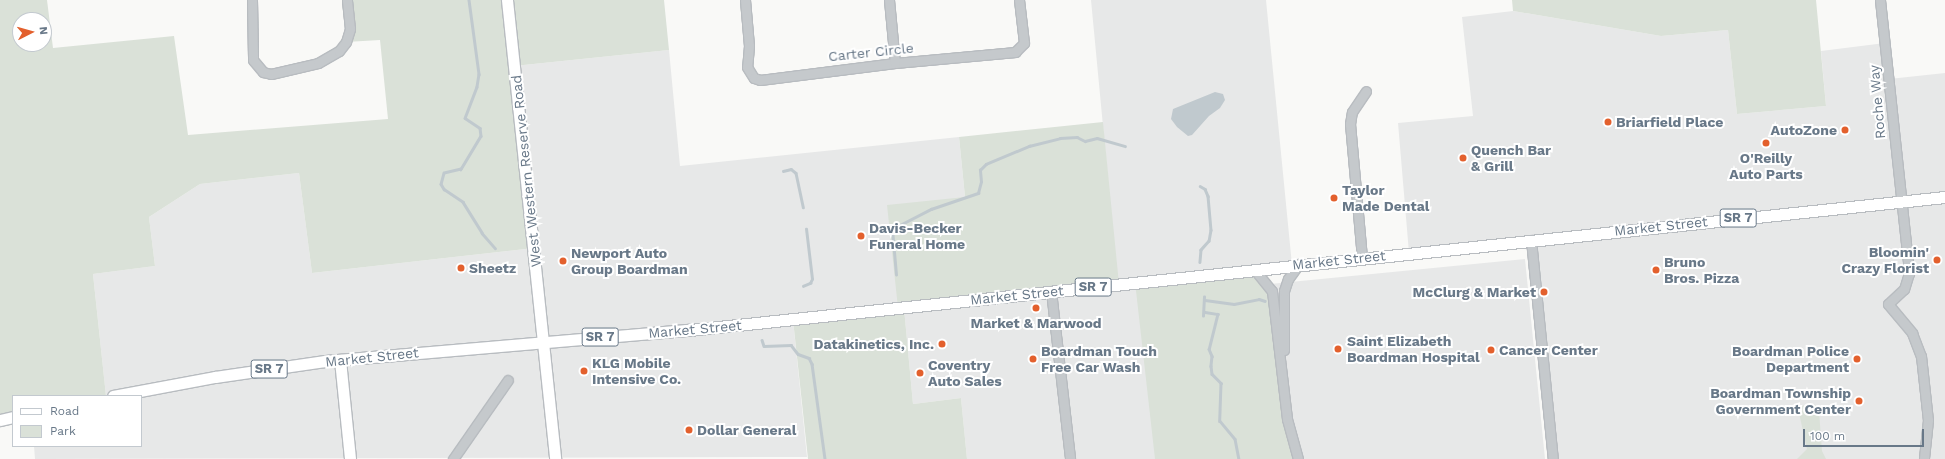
<!DOCTYPE html>
<style>
body{margin:0}
#map{position:relative;width:1945px;height:459px;overflow:hidden;background:#f9f9f7;font-family:"Work Sans",sans-serif}
div>[style]{position:absolute}
.built>*{inset:0;background:#e7e8e8}
.green>*{inset:0;background:#dae1d8}
.water>*{inset:0;background:#c0c9ce}
.stream>*{height:2.5px;margin:-1.25px;padding:0 1.25px;transform-origin:1.25px;border-radius:1.25px;background:#c0c9ce}
.roads{filter:drop-shadow(1px 0 #b8bcc0) drop-shadow(-1px 0 #b8bcc0) drop-shadow(0 1px #b8bcc0) drop-shadow(0 -1px #b8bcc0)}
.minor>*{height:9px;margin:-4.5px;padding:0 4.5px;transform-origin:4.5px;border-radius:4.5px;background:#c5c9cc}
.major>*{height:11px;margin:-5.5px;padding:0 5.5px;transform-origin:5.5px;border-radius:5.5px;background:#fff}
.dots>*{width:11px;height:11px;translate:-50% -50%;box-sizing:border-box;border:2px solid #fff;border-radius:50%}
span{translate:-50% -50%;white-space:nowrap;text-align:center;line-height:1.15;-webkit-text-stroke:4px #fff;paint-order:stroke}
.shield-label span{padding:1px 3px;background:#fff;border:1px solid;border-radius:3px;-webkit-text-stroke-width:0}
.shield-label{font-size:13px;color:#687888;font-weight:700}
.street-label{font-size:14px;color:#687888}
.poi-label{font-size:14px;color:#687888;font-weight:700}
.left{translate:0 -50%;text-align:left}
.right{translate:-100% -50%;text-align:right}
.legend{position:absolute;left:12px;top:395px;width:130px;height:52px;box-sizing:border-box;background:#fff;border:1px solid #c3c9cf;margin:0;padding:5px 7px;list-style:none;font-size:12px;color:#687888}
.legend li{display:flex;align-items:center;gap:8px;height:20px}
.legend b{width:20px;border:1px solid #c3c9cf}
.north{position:absolute;left:12px;top:12px;width:40px;height:40px;box-sizing:border-box;background:#fff;border:1px solid #c3c9cf;border-radius:50%;rotate:84deg;font-size:11px;font-weight:700;line-height:16px;text-align:center;color:#687888}
.north::after{content:'';display:block;margin:auto;width:14px;height:18px;background:#e3602d;clip-path:polygon(50% 0,100% 100%,50% 72%,0 100%)}
.scale{position:absolute;left:1803px;top:429px;width:121px;height:18px;box-sizing:border-box;border:2px solid #687888;border-top:0;padding-left:5px;font-size:12px;line-height:14px;white-space:nowrap;color:#687888;-webkit-text-stroke:3px #fff;paint-order:stroke}
</style>
<div id="map">
<div class="built">
<div style="clip-path:polygon(1091px 0,1266px 0,1292px 265px,1135px 282px,1259px 285px,1525px 259px,1545px 459px,967px 459px,961px 398px,913px 404px,904px 308px,1118px 284px)"></div>
<div style="clip-path:polygon(1513px 11px,1661px 36px,1728px 30px,1737px 114px,1826px 106px,1821px 51px,1885px 43px,1889px 79px,1945px 73px,1945px 459px,1553px 459px,1531px 240px,1409px 253px,1398px 123px,1473px 116px,1462px 17px)"></div>
<div style="clip-path:polygon(669px 50px,680px 166px,959px 137px,965px 197px,898px 308px,793px 320px,807px 457px,35px 459px,34px 446px,141px 446px,141px 396px,106px 396px,93px 274px,155px 266px,149px 217px,200px 184px,299px 173px,312px 273px,534px 248px,514px 66px)"></div>
</div>
<div class="green">
<div style="clip-path:polygon(evenodd,0 0,47px 0,53px 48px,174px 36px,188px 135px,388px 119px,380px 40px,346px 42px,347px 0,664px 0,669px 50px,514px 66px,534px 248px,312px 273px,299px 173px,200px 184px,149px 217px,155px 266px,93px 274px,106px 396px,13px 396px,13px 417px,0 420px,0 0,20px 20px,44px 20px,44px 44px,20px 44px,20px 20px)"></div>
<div style="clip-path:polygon(1512px 0,1816px 0,1826px 106px,1737px 114px,1728px 30px,1661px 36px,1513px 11px)"></div>
<div style="clip-path:polygon(1103px 122px,1119px 284px,904px 308px,913px 404px,961px 398px,967px 459px,808px 459px,793px 320px,898px 308px,887px 205px,965px 197px,959px 137px)"></div>
<div style="clip-path:polygon(1254px 269px,1269px 293px,1294px 459px,1155px 459px,1135px 282px)"></div>
<div style="clip-path:polygon(1811px 404px,1816px 405px,1819px 411px,1822px 451px,1826px 459px,1797px 459px,1807px 449px,1799px 413px,1802px 406px)"></div>
</div>
<div class="water">
<div style="clip-path:polygon(1215px 92px,1223px 94px,1225px 100px,1220px 108px,1209px 116px,1192px 135px,1188px 136px,1177px 127px,1171px 119px,1173px 109px)"></div>
</div>
<div class="stream">
<div style="left:469px;top:0;width:75px;rotate:82.3deg"></div>
<div style="left:479px;top:74px;width:13px;rotate:99deg"></div>
<div style="left:477px;top:87px;width:33px;rotate:111deg"></div>
<div style="left:465px;top:118px;width:18px;rotate:34deg"></div>
<div style="left:480px;top:128px;width:8px;rotate:83deg"></div>
<div style="left:481px;top:136px;width:39px;rotate:121deg"></div>
<div style="left:461px;top:169px;width:17px;rotate:167deg"></div>
<div style="left:444px;top:173px;width:11px;rotate:105deg"></div>
<div style="left:441px;top:184px;width:6px;rotate:59deg"></div>
<div style="left:444px;top:189px;width:23px;rotate:34deg"></div>
<div style="left:463px;top:202px;width:36px;rotate:58deg"></div>
<div style="left:482px;top:233px;width:20px;rotate:49deg"></div>
<div style="left:783px;top:171px;width:8px;rotate:-14deg"></div>
<div style="left:791px;top:169px;width:6px;rotate:39deg"></div>
<div style="left:796px;top:173px;width:35px;rotate:78deg"></div>
<div style="left:1200px;top:186px;width:6px;rotate:31deg"></div>
<div style="left:1205px;top:189px;width:8px;rotate:67deg"></div>
<div style="left:1208px;top:196px;width:34px;rotate:85deg"></div>
<div style="left:1211px;top:230px;width:11px;rotate:100deg"></div>
<div style="left:1209px;top:241px;width:12px;rotate:132deg"></div>
<div style="left:1201px;top:250px;width:12px;rotate:95deg"></div>
<div style="left:896px;top:275px;width:46px;rotate:-95deg"></div>
<div style="left:892px;top:229px;width:44px;rotate:-27.1deg"></div>
<div style="left:931px;top:209px;width:50px;rotate:-18.8deg"></div>
<div style="left:978px;top:193px;width:11px;rotate:-75deg"></div>
<div style="left:981px;top:182px;width:12px;rotate:-95deg"></div>
<div style="left:980px;top:170px;width:8px;rotate:-45deg"></div>
<div style="left:986px;top:164px;width:47px;rotate:-22.7deg"></div>
<div style="left:1029px;top:146px;width:32px;rotate:-14deg"></div>
<div style="left:1060px;top:138px;width:17px;rotate:-3deg"></div>
<div style="left:1077px;top:137px;width:9px;rotate:27deg"></div>
<div style="left:1085px;top:141px;width:12px;rotate:-14deg"></div>
<div style="left:1097px;top:138px;width:29px;rotate:16deg"></div>
<div style="left:803px;top:286px;width:8px;rotate:-23deg"></div>
<div style="left:810px;top:283px;width:4px;rotate:-63deg"></div>
<div style="left:812px;top:279px;width:50px;rotate:-96.8deg"></div>
<div style="left:1205px;top:300px;width:29px;rotate:8deg"></div>
<div style="left:1234px;top:304px;width:25px;rotate:-11deg"></div>
<div style="left:1259px;top:299px;width:6px;rotate:18deg"></div>
<div style="left:1205px;top:312px;width:13px;rotate:9deg"></div>
<div style="left:1218px;top:314px;width:36px;rotate:104deg"></div>
<div style="left:1209px;top:349px;width:8px;rotate:67deg"></div>
<div style="left:1212px;top:356px;width:10px;rotate:96deg"></div>
<div style="left:1211px;top:366px;width:8px;rotate:83deg"></div>
<div style="left:1212px;top:374px;width:13px;rotate:45deg"></div>
<div style="left:1221px;top:383px;width:38px;rotate:92deg"></div>
<div style="left:1220px;top:421px;width:23px;rotate:50deg"></div>
<div style="left:1235px;top:439px;width:20px;rotate:79deg"></div>
<div style="left:1203px;top:316px;width:19px;rotate:-87deg"></div>
<div style="left:762px;top:340px;width:6px;rotate:72deg"></div>
<div style="left:764px;top:346px;width:27px;rotate:-2deg"></div>
<div style="left:791px;top:345px;width:11px;rotate:52deg"></div>
<div style="left:798px;top:354px;width:12px;rotate:20deg"></div>
<div style="left:809px;top:358px;width:7px;rotate:63deg"></div>
<div style="left:812px;top:364px;width:96px;rotate:82.2deg"></div>
</div>
<div class="roads">
<div class="minor">
<div style="left:252px;top:0;width:60px;rotate:89deg"></div>
<div style="left:253px;top:60px;width:16px;rotate:50deg"></div>
<div style="left:263px;top:72px;width:8px;rotate:14deg"></div>
<div style="left:271px;top:74px;width:48px;rotate:-13.2deg"></div>
<div style="left:318px;top:63px;width:24px;rotate:-30deg"></div>
<div style="left:339px;top:51px;width:11px;rotate:-52deg"></div>
<div style="left:346px;top:42px;width:14px;rotate:-73deg"></div>
<div style="left:350px;top:29px;width:29px;rotate:-96deg"></div>
<div style="left:745px;top:0;width:46px;rotate:85deg"></div>
<div style="left:749px;top:46px;width:21px;rotate:95deg"></div>
<div style="left:747px;top:67px;width:13px;rotate:58deg"></div>
<div style="left:754px;top:78px;width:6px;rotate:18deg"></div>
<div style="left:760px;top:80px;width:136px;rotate:-7.2deg"></div>
<div style="left:895px;top:63px;width:121px;rotate:-5.2deg"></div>
<div style="left:1015px;top:52px;width:13px;rotate:-45deg"></div>
<div style="left:1024px;top:43px;width:43px;rotate:-96.6deg"></div>
<div style="left:889px;top:0;width:63px;rotate:84.6deg"></div>
<div style="left:1880px;top:0;width:275px;rotate:83.9deg"></div>
<div style="left:1909px;top:273px;width:17px;rotate:107deg"></div>
<div style="left:1904px;top:289px;width:22px;rotate:137deg"></div>
<div style="left:1888px;top:304px;width:38px;rotate:50deg"></div>
<div style="left:1912px;top:333px;width:25px;rotate:69deg"></div>
<div style="left:1921px;top:356px;width:64px;rotate:83.8deg"></div>
<div style="left:1928px;top:420px;width:39px;rotate:96deg"></div>
<div style="left:1531px;top:240px;width:220px;rotate:84.3deg"></div>
<div style="left:1362px;top:258px;width:135px;rotate:-95.1deg"></div>
<div style="left:1350px;top:124px;width:12px;rotate:-81deg"></div>
<div style="left:1352px;top:112px;width:25px;rotate:-56deg"></div>
<div style="left:1254px;top:269px;width:28px;rotate:51deg"></div>
<div style="left:1272px;top:291px;width:129px;rotate:83.3deg"></div>
<div style="left:1287px;top:419px;width:41px;rotate:74.6deg"></div>
<div style="left:1051px;top:291px;width:169px;rotate:83.5deg"></div>
<div style="left:1284px;top:350px;width:59px;rotate:-90deg"></div>
<div style="left:1284px;top:291px;width:13px;rotate:-72deg"></div>
<div style="left:1288px;top:279px;width:19px;rotate:-54deg"></div>
<div style="left:453px;top:459px;width:96px;rotate:-55.2deg"></div>
</div>
<div class="major">
<div style="left:507px;top:0;width:462px;rotate:84deg"></div>
<div style="left:340px;top:360px;width:100px;rotate:84.2deg"></div>
<div style="left:113px;top:396px;width:104px;rotate:-10.6deg"></div>
<div style="left:215px;top:377px;width:111px;rotate:-8.3deg"></div>
<div style="left:325px;top:361px;width:366px;rotate:-4.9deg"></div>
<div style="left:690px;top:330px;width:1262px;rotate:-6.05deg"></div>
<div style="left:0;top:420px;width:13px;rotate:-13deg"></div>
</div>
</div>
<div class="dots">
<div style="left:1608px;top:122px;background:#e3602d"></div>
<div style="left:1845px;top:130px;background:#e3602d"></div>
<div style="left:1766px;top:143px;background:#e3602d"></div>
<div style="left:1463px;top:158px;background:#e3602d"></div>
<div style="left:1334px;top:198px;background:#e3602d"></div>
<div style="left:861px;top:236px;background:#e3602d"></div>
<div style="left:1937px;top:260px;background:#e3602d"></div>
<div style="left:563px;top:261px;background:#e3602d"></div>
<div style="left:461px;top:268px;background:#e3602d"></div>
<div style="left:1656px;top:270px;background:#e3602d"></div>
<div style="left:1544px;top:292px;background:#e3602d"></div>
<div style="left:1036px;top:308px;background:#e3602d"></div>
<div style="left:942px;top:344px;background:#e3602d"></div>
<div style="left:1338px;top:349px;background:#e3602d"></div>
<div style="left:1491px;top:350px;background:#e3602d"></div>
<div style="left:1033px;top:359px;background:#e3602d"></div>
<div style="left:1857px;top:359px;background:#e3602d"></div>
<div style="left:584px;top:371px;background:#e3602d"></div>
<div style="left:920px;top:373px;background:#e3602d"></div>
<div style="left:1859px;top:401px;background:#e3602d"></div>
<div style="left:689px;top:430px;background:#e3602d"></div>
</div>
<div class="shield-label">
<span style="left:1738px;top:218px">SR 7</span>
<span style="left:1093px;top:287px">SR 7</span>
<span style="left:600px;top:337px">SR 7</span>
<span style="left:269px;top:369px">SR 7</span>
</div>
<div class="street-label">
<span style="left:871px;top:52px;rotate:-6deg">Carter Circle</span>
<span style="left:1877px;top:102px;rotate:-95deg">Roche Way</span>
<span style="left:526px;top:171px;rotate:-96deg">West Western Reserve Road</span>
<span style="left:1661px;top:226px;rotate:-6deg">Market Street</span>
<span style="left:1339px;top:260px;rotate:-6deg">Market Street</span>
<span style="left:1017px;top:295px;rotate:-6deg">Market Street</span>
<span style="left:695px;top:329px;rotate:-5deg">Market Street</span>
<span style="left:372px;top:357px;rotate:-6deg">Market Street</span>
</div>
<div class="poi-label">
<span class="left" style="left:1616px;top:122px">Briarfield Place</span>
<span class="right" style="left:1837px;top:130px">AutoZone</span>
<span class="left" style="left:1471px;top:158px">Quench Bar<br>&amp; Grill</span>
<span style="left:1766px;top:166px">O'Reilly<br>Auto Parts</span>
<span class="left" style="left:1342px;top:198px">Taylor<br>Made Dental</span>
<span class="left" style="left:869px;top:236px">Davis-Becker<br>Funeral Home</span>
<span class="right" style="left:1929px;top:260px">Bloomin'<br>Crazy Florist</span>
<span class="left" style="left:571px;top:261px">Newport Auto<br>Group Boardman</span>
<span class="left" style="left:1664px;top:270px">Bruno<br>Bros. Pizza</span>
<span class="left" style="left:469px;top:268px">Sheetz</span>
<span class="right" style="left:1536px;top:292px">McClurg &amp; Market</span>
<span style="left:1036px;top:323px">Market &amp; Marwood</span>
<span class="left" style="left:1347px;top:349px">Saint Elizabeth<br>Boardman Hospital</span>
<span class="right" style="left:934px;top:344px">Datakinetics, Inc.</span>
<span class="left" style="left:1499px;top:350px">Cancer Center</span>
<span class="left" style="left:1041px;top:359px">Boardman Touch<br>Free Car Wash</span>
<span class="right" style="left:1849px;top:359px">Boardman Police<br>Department</span>
<span class="left" style="left:592px;top:371px">KLG Mobile<br>Intensive Co.</span>
<span class="left" style="left:928px;top:373px">Coventry<br>Auto Sales</span>
<span class="right" style="left:1851px;top:401px">Boardman Township<br>Government Center</span>
<span class="left" style="left:697px;top:430px">Dollar General</span>
</div>
<ul class="legend">
<li><b style="height:5px;background:#fff"></b>Road</li>
<li><b style="height:11px;background:#dae1d8"></b>Park</li>
</ul>
<div class="north">N</div>
<div class="scale">100 m</div>
</div>
